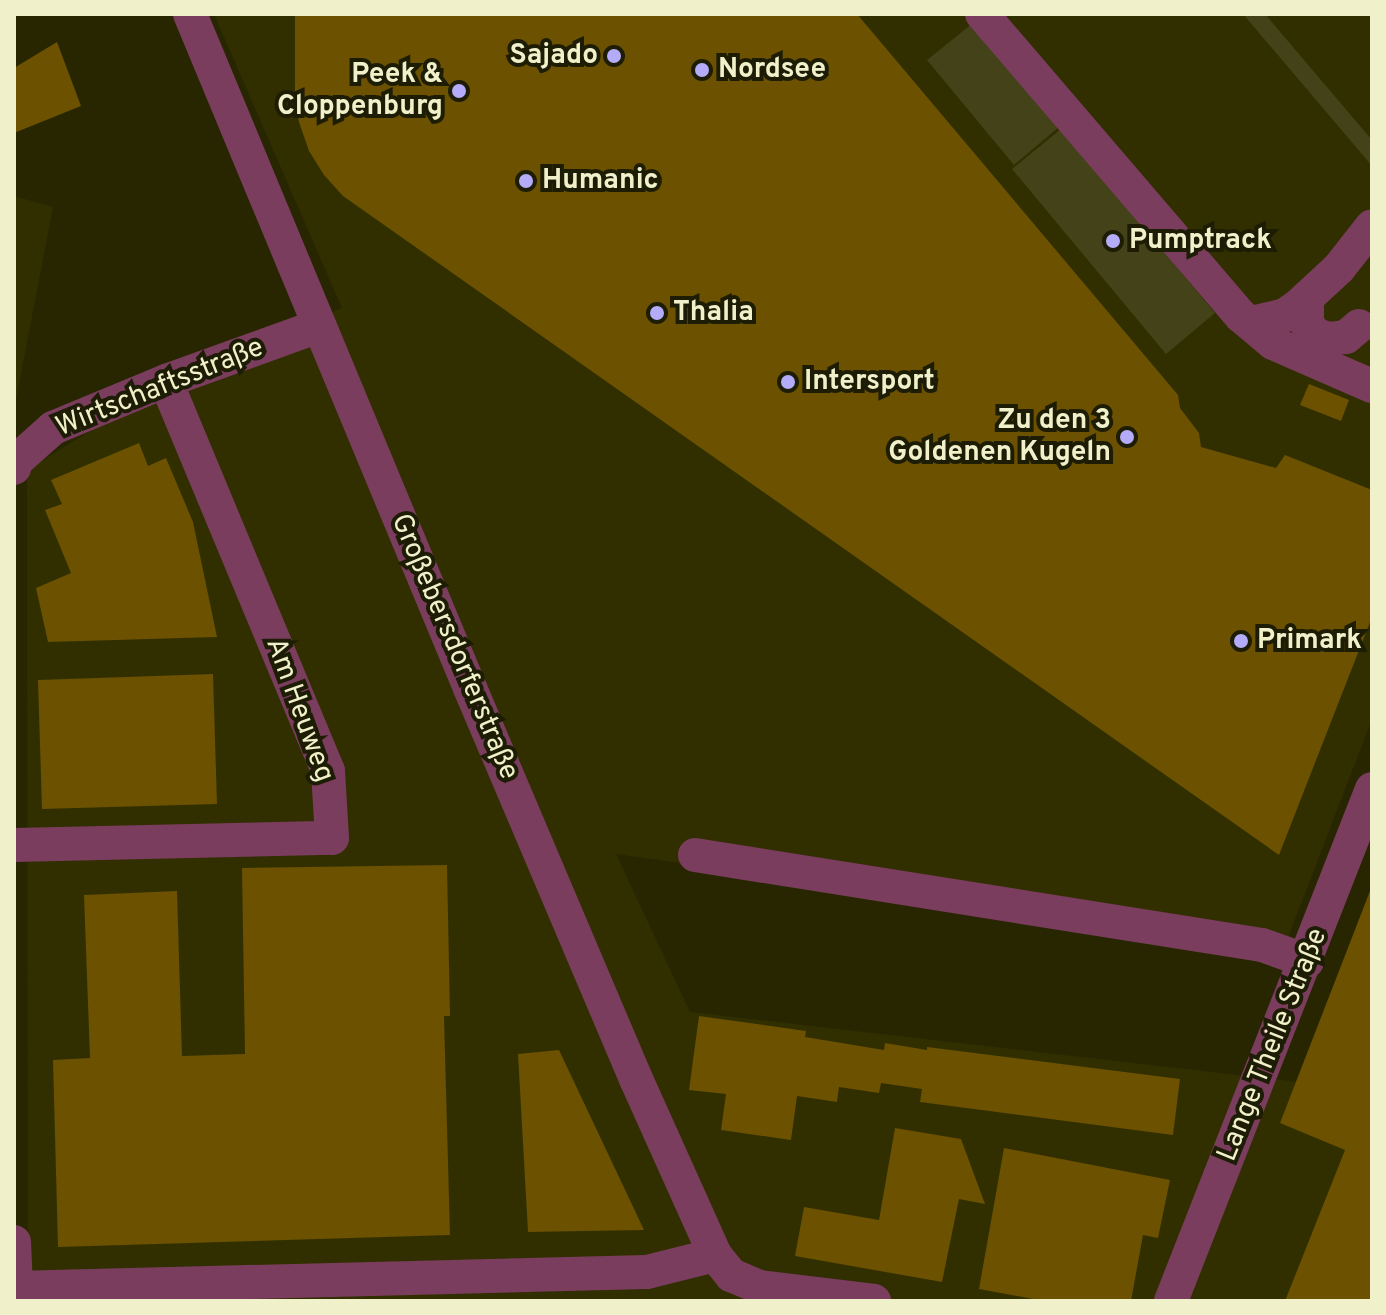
<!DOCTYPE html>
<meta charset="utf-8">
<style>
body{margin:0}
#map{position:relative;width:1386px;height:1315px;overflow:hidden;background:#282600;font-family:Overpass,sans-serif}
div>[style]{position:absolute}
.built>*{inset:0;background:#312f00}
.green>*{inset:0;background:#434218}
.building>*{inset:0;background:#6b5100}
.minor>*{height:34px;margin:-17px;padding:0 17px;transform-origin:17px;border-radius:17px;background:#7b3d5e}
.dots>*{width:22px;height:22px;translate:-50% -50%;box-sizing:border-box;border:4px solid #1d1c04;border-radius:50%}
span{translate:-50% -50%;white-space:nowrap;text-align:center;line-height:1.15;-webkit-text-stroke:8px #1d1c04;paint-order:stroke}
.poi-label{font-size:28px;color:#f0f0ca;font-weight:700}
.right{translate:-100% -50%;text-align:right}
.left{translate:0 -50%;text-align:left}
.street-label{font-size:28px;color:#f0f0ca}
.frame{position:absolute;inset:0;border:16px solid #f0f0ca;pointer-events:none}
</style>
<div id="map">
<div class="built">
<div style="clip-path:polygon(214px 14px,1372px 14px,1372px 719px,1279px 961px,928px 898px,616px 854px,690px 1012px,1298px 1082px,1372px 894px,1372px 1301px,14px 1301px,28px 1269px,27px 470px,165px 385px,342px 308px)"></div>
<div style="clip-path:polygon(14px 196px,53px 207px,14px 410px)"></div>
</div>
<div class="green">
<div style="clip-path:polygon(1243px 14px,1265px 14px,1372px 140px,1372px 166px)"></div>
<div style="clip-path:polygon(973px 23px,1059px 127px,1014px 165px,927px 60px)"></div>
<div style="clip-path:polygon(1061px 129px,1215px 313px,1166px 354px,1012px 169px)"></div>
</div>
<div class="building">
<div style="clip-path:polygon(295px 14px,857px 14px,1178px 395px,1180px 408px,1199px 433px,1201px 447px,1276px 468px,1285px 455px,1372px 490px,1372px 617px,1279px 855px,343px 196px,324px 175px,309px 151px,299px 122px,295px 97px)"></div>
<div style="clip-path:polygon(57px 42px,81px 106px,14px 133px,14px 68px)"></div>
<div style="clip-path:polygon(1309px 384px,1349px 400px,1341px 421px,1300px 405px)"></div>
<div style="clip-path:polygon(139px 443px,148px 466px,166px 458px,193px 522px,217px 637px,48px 642px,36px 588px,71px 573px,45px 510px,62px 504px,51px 480px)"></div>
<div style="clip-path:polygon(213px 674px,217px 804px,42px 809px,38px 680px)"></div>
<div style="clip-path:polygon(447px 865px,450px 1016px,444px 1016px,450px 1235px,58px 1247px,53px 1060px,90px 1058px,84px 895px,177px 891px,182px 1056px,245px 1054px,242px 868px)"></div>
<div style="clip-path:polygon(1370px 891px,1372px 1301px,1285px 1301px,1345px 1150px,1280px 1123px)"></div>
<div style="clip-path:polygon(699px 1016px,806px 1031px,805px 1037px,884px 1050px,885px 1043px,927px 1050px,927px 1047px,1180px 1079px,1173px 1135px,920px 1102px,922px 1089px,881px 1083px,879px 1093px,839px 1087px,837px 1102px,797px 1096px,791px 1140px,721px 1130px,726px 1094px,689px 1090px)"></div>
<div style="clip-path:polygon(559px 1050px,644px 1230px,528px 1232px,518px 1054px)"></div>
<div style="clip-path:polygon(895px 1128px,961px 1139px,985px 1204px,959px 1199px,942px 1282px,795px 1256px,804px 1207px,879px 1220px)"></div>
<div style="clip-path:polygon(1004px 1148px,1170px 1180px,1158px 1238px,1143px 1235px,1131px 1301px,1044px 1301px,979px 1289px)"></div>
</div>
<div class="minor">
<div style="left:190px;top:14px;width:730px;rotate:67.44deg"></div>
<div style="left:470px;top:688px;width:425px;rotate:67deg"></div>
<div style="left:636px;top:1079px;width:193px;rotate:65.8deg"></div>
<div style="left:715px;top:1255px;width:26px;rotate:51deg"></div>
<div style="left:731px;top:1275px;width:30px;rotate:23deg"></div>
<div style="left:759px;top:1287px;width:116px;rotate:6.9deg"></div>
<div style="left:982px;top:14px;width:398px;rotate:49.4deg"></div>
<div style="left:1241px;top:316px;width:42px;rotate:40.2deg"></div>
<div style="left:1273px;top:343px;width:108px;rotate:23.5deg"></div>
<div style="left:1307px;top:298px;width:26px;rotate:90deg"></div>
<div style="left:1307px;top:324px;width:14px;rotate:51deg"></div>
<div style="left:1316px;top:335px;width:14px;rotate:17deg"></div>
<div style="left:1329px;top:339px;width:17px;rotate:-7deg"></div>
<div style="left:1346px;top:337px;width:17px;rotate:-40deg"></div>
<div style="left:1251px;top:323px;width:35px;rotate:-13deg"></div>
<div style="left:1285px;top:315px;width:16px;rotate:-35deg"></div>
<div style="left:1298px;top:306px;width:56px;rotate:-42.8deg"></div>
<div style="left:1339px;top:268px;width:53px;rotate:-51.8deg"></div>
<div style="left:14px;top:468px;width:7px;rotate:-74deg"></div>
<div style="left:16px;top:461px;width:50px;rotate:-41.7deg"></div>
<div style="left:53px;top:428px;width:122px;rotate:-22.6deg"></div>
<div style="left:166px;top:381px;width:163px;rotate:-19.8deg"></div>
<div style="left:14px;top:845px;width:318px;rotate:-1.3deg"></div>
<div style="left:332px;top:838px;width:67px;rotate:-93.4deg"></div>
<div style="left:328px;top:771px;width:422px;rotate:-112.6deg"></div>
<div style="left:695px;top:855px;width:574px;rotate:9.02deg"></div>
<div style="left:1262px;top:945px;width:48px;rotate:19.6deg"></div>
<div style="left:14px;top:1242px;width:46px;rotate:87.5deg"></div>
<div style="left:14px;top:1288px;width:633px;rotate:-1.45deg"></div>
<div style="left:647px;top:1272px;width:70px;rotate:-14deg"></div>
<div style="left:1171px;top:1301px;width:550px;rotate:-68.57deg"></div>
</div>
<div class="dots">
<div style="left:614px;top:56px;background:#b4acf9"></div>
<div style="left:702px;top:70px;background:#b4acf9"></div>
<div style="left:459px;top:91px;background:#b4acf9"></div>
<div style="left:526px;top:181px;background:#b4acf9"></div>
<div style="left:1113px;top:241px;background:#b4acf9"></div>
<div style="left:657px;top:313px;background:#b4acf9"></div>
<div style="left:788px;top:382px;background:#b4acf9"></div>
<div style="left:1127px;top:437px;background:#b4acf9"></div>
<div style="left:1241px;top:641px;background:#b4acf9"></div>
</div>
<div class="poi-label">
<span class="right" style="left:598px;top:56px">Sajado</span>
<span class="left" style="left:718px;top:70px">Nordsee</span>
<span class="right" style="left:443px;top:91px">Peek &amp;<br>Cloppenburg</span>
<span class="left" style="left:542px;top:181px">Humanic</span>
<span class="left" style="left:1129px;top:241px">Pumptrack</span>
<span class="left" style="left:673px;top:313px">Thalia</span>
<span class="left" style="left:804px;top:382px">Intersport</span>
<span class="right" style="left:1111px;top:437px">Zu den 3<br>Goldenen Kugeln</span>
<span class="left" style="left:1257px;top:641px">Primark</span>
</div>
<div class="street-label">
<span style="left:160px;top:388px;rotate:-22deg">Wirtschaftsstraße</span>
<span style="left:454px;top:647px;rotate:67deg">Großebersdorferstraße</span>
<span style="left:299px;top:710px;rotate:70deg">Am Heuweg</span>
<span style="left:1273px;top:1045px;rotate:-68deg">Lange Theile Straße</span>
</div>
<div class="frame"></div>
</div>
